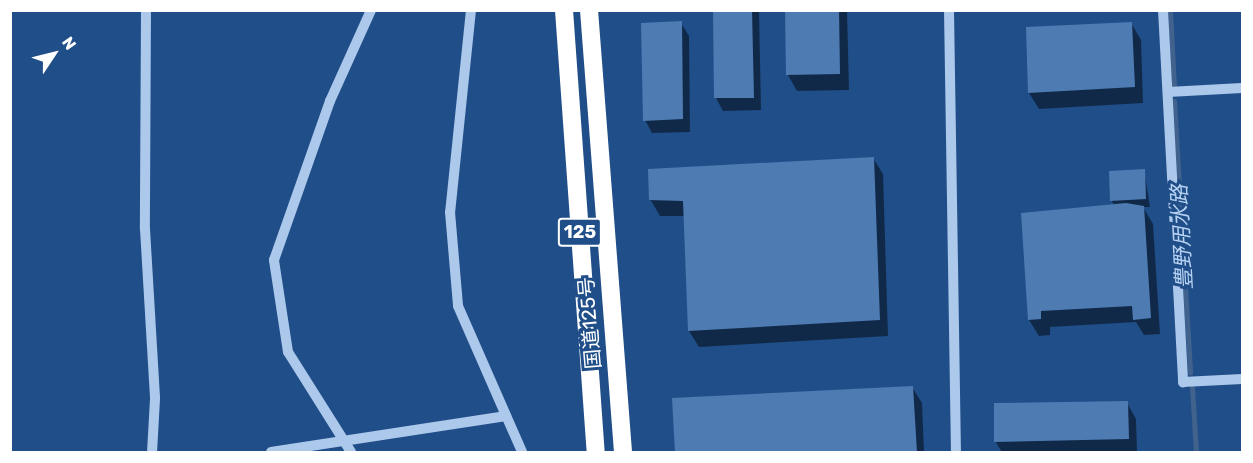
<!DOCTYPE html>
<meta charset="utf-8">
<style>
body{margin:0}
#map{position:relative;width:1253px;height:463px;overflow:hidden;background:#204e89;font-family:Rubik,"Noto Sans JP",sans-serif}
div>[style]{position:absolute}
.shadow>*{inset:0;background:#0007}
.stream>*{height:5px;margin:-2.5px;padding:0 2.5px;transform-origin:2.5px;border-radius:2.5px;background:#40628c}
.building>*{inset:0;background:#4d7bb2}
.minor>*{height:10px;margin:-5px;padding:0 5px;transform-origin:5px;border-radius:5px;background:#acc8eb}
.highway>*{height:18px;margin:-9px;padding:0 9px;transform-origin:9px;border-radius:9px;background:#fff}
span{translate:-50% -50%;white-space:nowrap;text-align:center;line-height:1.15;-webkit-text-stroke:6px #204e89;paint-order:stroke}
.shield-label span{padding:2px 4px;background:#204e89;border:2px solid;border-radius:4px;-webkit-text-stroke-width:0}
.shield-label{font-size:18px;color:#fff;font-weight:700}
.street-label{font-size:20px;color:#fff}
.water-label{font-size:21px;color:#b7d2f2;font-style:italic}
.frame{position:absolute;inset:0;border:12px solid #fff;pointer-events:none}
.north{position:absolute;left:24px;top:24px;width:60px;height:60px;-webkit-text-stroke:4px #204e89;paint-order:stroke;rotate:55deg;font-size:16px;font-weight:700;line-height:24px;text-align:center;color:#fff}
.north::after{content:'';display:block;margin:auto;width:21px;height:27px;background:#fff;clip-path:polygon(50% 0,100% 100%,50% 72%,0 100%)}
</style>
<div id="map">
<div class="shadow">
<div style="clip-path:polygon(714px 10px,759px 10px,761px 110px,723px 111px,716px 98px)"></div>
<div style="clip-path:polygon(786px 10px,847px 10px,849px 90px,797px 91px,788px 75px)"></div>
<div style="clip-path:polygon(681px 23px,689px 36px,690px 132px,652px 133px,645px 120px)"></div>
<div style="clip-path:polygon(1131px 23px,1141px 40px,1143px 103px,1039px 109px,1029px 93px)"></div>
<div style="clip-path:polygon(873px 158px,883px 174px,888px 336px,699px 347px,689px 331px,685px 216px,660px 216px,650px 199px)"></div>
<div style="clip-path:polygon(1144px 170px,1150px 207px,1143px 207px,1153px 224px,1160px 334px,1144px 335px,1136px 322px,1050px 327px,1050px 335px,1039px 336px,1029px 320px,1117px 209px,1111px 200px)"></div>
<div style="clip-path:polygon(912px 387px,922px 403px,924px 452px,676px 452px,674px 400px)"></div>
<div style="clip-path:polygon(1127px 403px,1136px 419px,1137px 452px,1002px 452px,995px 441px)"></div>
</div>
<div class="stream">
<div style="left:1170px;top:10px;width:77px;rotate:87deg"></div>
<div style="left:1174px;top:101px;width:272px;rotate:86.6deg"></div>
<div style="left:1192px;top:387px;width:65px;rotate:86.5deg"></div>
</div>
<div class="building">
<div style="clip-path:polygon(713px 10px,752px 10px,754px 98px,714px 98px)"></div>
<div style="clip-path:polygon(785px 10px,839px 10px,840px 74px,786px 75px)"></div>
<div style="clip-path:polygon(682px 21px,683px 119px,643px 121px,641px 23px)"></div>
<div style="clip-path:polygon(1132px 22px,1135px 87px,1028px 93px,1026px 27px)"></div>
<div style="clip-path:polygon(874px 157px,880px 320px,688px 331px,683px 201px,649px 200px,648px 169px)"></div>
<div style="clip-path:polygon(1145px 169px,1146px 199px,1110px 201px,1109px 171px)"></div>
<div style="clip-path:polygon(1126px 203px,1144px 206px,1151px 318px,1133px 320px,1132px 306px,1041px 311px,1041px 319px,1028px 320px,1021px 213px)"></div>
<div style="clip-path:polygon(913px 386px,917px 452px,675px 452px,672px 398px)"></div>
<div style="clip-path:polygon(1128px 401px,1129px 439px,994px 442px,994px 403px)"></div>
</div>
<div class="minor">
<div style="left:146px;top:10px;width:219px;rotate:90.3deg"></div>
<div style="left:145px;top:229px;width:170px;rotate:86.6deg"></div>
<div style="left:155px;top:399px;width:53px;rotate:93.2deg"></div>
<div style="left:471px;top:10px;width:203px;rotate:95.9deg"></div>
<div style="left:450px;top:212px;width:94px;rotate:85.1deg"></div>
<div style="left:458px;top:306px;width:159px;rotate:66.3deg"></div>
<div style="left:949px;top:10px;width:442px;rotate:89.1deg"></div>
<div style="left:1163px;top:10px;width:373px;rotate:86.9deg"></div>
<div style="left:1183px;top:382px;width:59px;rotate:-2.9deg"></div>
<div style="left:1168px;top:92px;width:74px;rotate:-3.1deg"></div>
<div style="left:271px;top:452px;width:238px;rotate:-8.7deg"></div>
<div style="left:351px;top:452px;width:118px;rotate:-122.2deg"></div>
<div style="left:288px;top:352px;width:93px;rotate:-98.7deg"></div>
<div style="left:274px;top:260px;width:169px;rotate:-70.6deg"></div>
<div style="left:330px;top:101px;width:100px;rotate:-65.7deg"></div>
</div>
<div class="highway">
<div style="left:564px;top:10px;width:443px;rotate:85.9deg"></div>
<div style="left:589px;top:10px;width:443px;rotate:85.6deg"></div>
</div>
<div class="shield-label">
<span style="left:580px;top:232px">125</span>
</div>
<div class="street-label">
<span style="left:590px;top:323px;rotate:-95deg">国道125号</span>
</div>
<div class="water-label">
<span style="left:1182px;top:237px;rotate:-93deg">豊野用水路</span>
</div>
<div class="frame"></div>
<div class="north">N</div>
</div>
